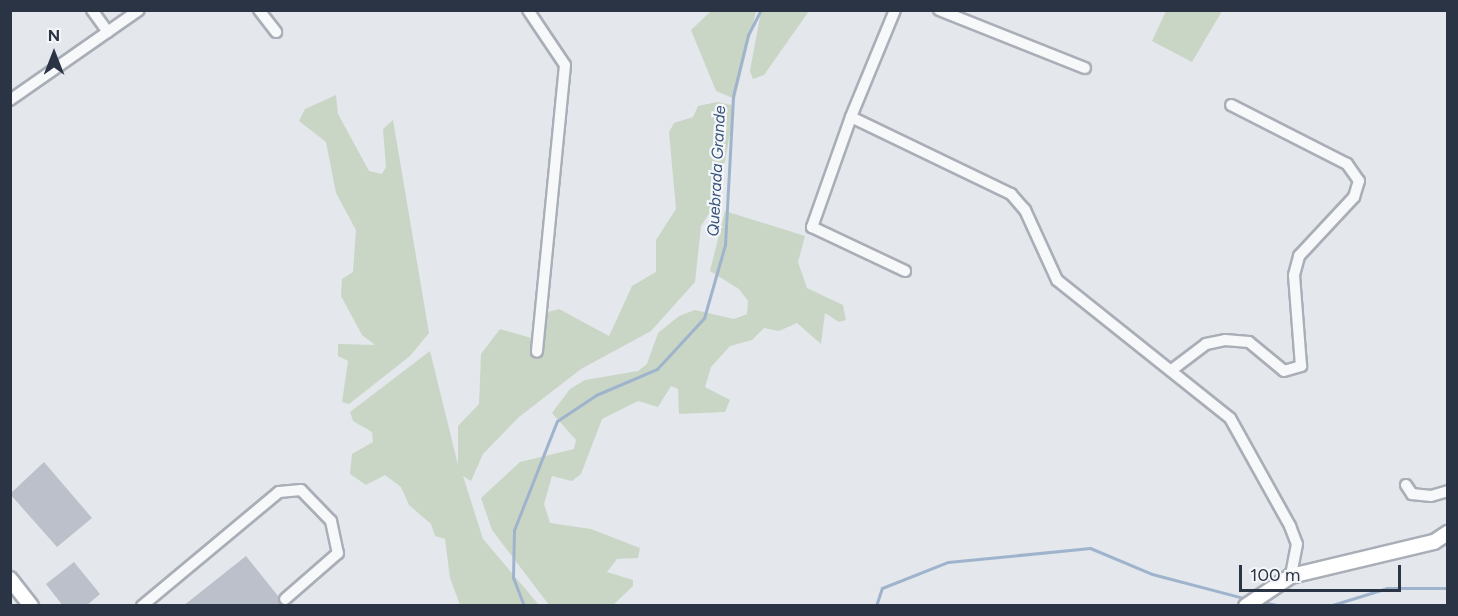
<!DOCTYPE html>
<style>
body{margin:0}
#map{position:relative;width:1458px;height:616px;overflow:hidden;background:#e4e7ec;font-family:Figtree,sans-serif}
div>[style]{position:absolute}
.green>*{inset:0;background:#c9d6c5}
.stream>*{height:3px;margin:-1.5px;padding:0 1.5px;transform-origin:1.5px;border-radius:1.5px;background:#9fb4cc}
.building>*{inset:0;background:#bbc0ca}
.roads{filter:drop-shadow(2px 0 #a9aeb7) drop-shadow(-2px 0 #a9aeb7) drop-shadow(0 2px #a9aeb7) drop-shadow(0 -2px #a9aeb7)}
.minor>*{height:10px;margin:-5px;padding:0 5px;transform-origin:5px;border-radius:5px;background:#f7f8fa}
.major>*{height:14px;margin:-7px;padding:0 7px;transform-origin:7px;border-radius:7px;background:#fff}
span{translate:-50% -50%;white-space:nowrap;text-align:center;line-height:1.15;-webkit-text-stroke:4.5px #f4f6f9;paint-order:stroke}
.water-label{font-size:16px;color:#34527a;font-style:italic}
.frame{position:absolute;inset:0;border:12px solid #2b3445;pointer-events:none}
.north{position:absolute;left:24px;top:24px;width:60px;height:60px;-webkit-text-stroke:4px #f4f6f9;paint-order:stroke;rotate:0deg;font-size:16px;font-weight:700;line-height:24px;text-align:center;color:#2b3445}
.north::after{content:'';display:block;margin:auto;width:21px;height:27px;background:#2b3445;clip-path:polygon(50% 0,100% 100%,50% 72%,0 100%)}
.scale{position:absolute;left:1239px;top:565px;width:162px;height:27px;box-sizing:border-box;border:3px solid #2b3445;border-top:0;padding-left:8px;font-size:18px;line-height:21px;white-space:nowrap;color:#2b3445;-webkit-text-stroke:4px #f4f6f9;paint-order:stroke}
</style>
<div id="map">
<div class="green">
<div style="clip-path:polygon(711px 11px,756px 11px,735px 99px,716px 91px,691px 30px)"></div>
<div style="clip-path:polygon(761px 11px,809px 11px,764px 75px,753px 79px,750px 71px)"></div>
<div style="clip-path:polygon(1166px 11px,1222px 11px,1192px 62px,1152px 41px)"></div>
<div style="clip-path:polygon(336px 95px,338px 114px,369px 171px,382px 174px,386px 167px,383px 129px,393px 120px,429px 333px,410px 356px,349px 404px,342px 402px,348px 361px,338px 356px,338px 344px,375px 345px,362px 335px,341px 296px,342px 279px,353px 272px,356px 230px,336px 193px,326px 142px,299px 121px,305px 109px)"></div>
<div style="clip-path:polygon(717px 102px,732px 105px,734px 111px,718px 200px,701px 226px,695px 282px,651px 331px,581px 369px,519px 417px,483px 454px,471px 481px,463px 476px,483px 539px,539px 605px,460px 605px,450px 578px,445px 539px,435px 536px,431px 524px,409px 505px,401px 487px,385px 475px,366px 485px,350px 474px,352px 454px,373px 442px,372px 432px,353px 421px,350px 412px,430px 351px,458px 465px,458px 426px,479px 404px,481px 354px,500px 329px,538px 340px,544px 313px,559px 309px,609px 336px,632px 286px,656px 272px,656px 240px,676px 209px,669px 132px,674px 123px,693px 117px,698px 106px)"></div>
<div style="clip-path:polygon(725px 211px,805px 236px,798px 262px,807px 288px,843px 305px,846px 320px,839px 322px,825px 313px,821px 344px,797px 323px,779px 331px,764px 328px,752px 340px,730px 346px,711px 367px,705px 387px,730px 400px,725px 412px,679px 414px,678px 389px,671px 386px,658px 407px,638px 401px,602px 419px,581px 474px,572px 481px,552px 476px,544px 504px,550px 523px,591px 529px,640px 548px,638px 558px,617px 559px,607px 572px,633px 580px,633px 586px,613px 605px,549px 605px,492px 530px,481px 498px,520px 462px,574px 449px,576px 440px,552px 413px,570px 389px,585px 380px,638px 371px,647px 364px,658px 333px,679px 316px,695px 310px,734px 319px,747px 314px,748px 301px,739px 289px,710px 271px)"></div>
</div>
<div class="stream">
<div style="left:1262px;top:602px;width:19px;rotate:12deg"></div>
<div style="left:524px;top:606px;width:30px;rotate:-111deg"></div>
<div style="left:513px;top:578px;width:48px;rotate:-88.8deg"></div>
<div style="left:514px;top:530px;width:117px;rotate:-68.5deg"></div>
<div style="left:557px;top:421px;width:47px;rotate:-33.7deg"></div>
<div style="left:596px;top:395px;width:66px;rotate:-23.1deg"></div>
<div style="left:657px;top:369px;width:69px;rotate:-47.3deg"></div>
<div style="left:704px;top:318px;width:76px;rotate:-74deg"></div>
<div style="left:725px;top:245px;width:149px;rotate:-86.9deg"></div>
<div style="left:733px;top:96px;width:63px;rotate:-76.2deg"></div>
<div style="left:748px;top:35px;width:28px;rotate:-63deg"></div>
<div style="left:876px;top:606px;width:19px;rotate:-72deg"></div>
<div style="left:882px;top:588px;width:71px;rotate:-21.5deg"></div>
<div style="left:948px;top:562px;width:143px;rotate:-5.6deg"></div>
<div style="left:1090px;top:548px;width:67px;rotate:22.8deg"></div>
<div style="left:1152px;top:574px;width:98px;rotate:14.7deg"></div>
<div style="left:1329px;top:606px;width:61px;rotate:-17.2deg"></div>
<div style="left:1387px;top:588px;width:61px"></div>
</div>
<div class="building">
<div style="clip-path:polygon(44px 462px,92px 518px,57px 547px,10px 494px)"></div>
<div style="clip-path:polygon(246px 556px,286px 606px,183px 606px)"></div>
<div style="clip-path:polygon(74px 562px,100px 594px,86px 606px,63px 606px,46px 584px)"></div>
</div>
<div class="roads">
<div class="minor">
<div style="left:92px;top:10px;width:27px;rotate:54deg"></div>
<div style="left:259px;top:10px;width:28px;rotate:52deg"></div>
<div style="left:528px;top:10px;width:66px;rotate:56.1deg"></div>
<div style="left:565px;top:65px;width:288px;rotate:95.6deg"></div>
<div style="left:895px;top:10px;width:116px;rotate:112.4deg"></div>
<div style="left:851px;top:117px;width:178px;rotate:25.7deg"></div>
<div style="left:1011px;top:194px;width:21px;rotate:49deg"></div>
<div style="left:1025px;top:210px;width:77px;rotate:65.4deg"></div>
<div style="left:1057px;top:280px;width:221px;rotate:38.6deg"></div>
<div style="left:1230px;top:418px;width:124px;rotate:60.9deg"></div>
<div style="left:1290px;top:526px;width:19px;rotate:69deg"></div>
<div style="left:1297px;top:544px;width:33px;rotate:101deg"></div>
<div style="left:939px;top:10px;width:157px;rotate:21.7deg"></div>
<div style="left:10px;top:100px;width:157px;rotate:-34.9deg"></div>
<div style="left:851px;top:117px;width:117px;rotate:109.5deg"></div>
<div style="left:812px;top:227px;width:103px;rotate:25.3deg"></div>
<div style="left:1173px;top:369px;width:41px;rotate:-37.1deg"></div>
<div style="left:1206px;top:344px;width:19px;rotate:-12deg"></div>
<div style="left:1225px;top:340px;width:24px;rotate:5deg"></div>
<div style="left:1249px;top:342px;width:45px;rotate:39.6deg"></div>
<div style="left:1284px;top:371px;width:18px;rotate:-16deg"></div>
<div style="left:1301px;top:366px;width:91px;rotate:-94.4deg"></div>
<div style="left:1294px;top:275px;width:20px;rotate:-75deg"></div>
<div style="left:1299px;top:256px;width:81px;rotate:-47deg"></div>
<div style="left:1354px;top:197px;width:17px;rotate:-73deg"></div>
<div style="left:1359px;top:181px;width:21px;rotate:-125deg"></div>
<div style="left:1347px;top:164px;width:130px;rotate:-153deg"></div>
<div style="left:1406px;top:485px;width:11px;rotate:56deg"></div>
<div style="left:1412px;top:494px;width:19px;rotate:6deg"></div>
<div style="left:1431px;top:496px;width:18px;rotate:-16deg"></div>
<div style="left:142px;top:606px;width:178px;rotate:-39.8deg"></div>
<div style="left:279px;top:492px;width:22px;rotate:-5deg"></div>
<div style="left:301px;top:490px;width:43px;rotate:45.9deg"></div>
<div style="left:331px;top:521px;width:33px;rotate:78deg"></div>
<div style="left:338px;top:553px;width:70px;rotate:139deg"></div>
</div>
<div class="major">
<div style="left:10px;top:579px;width:34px;rotate:52deg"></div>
<div style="left:1246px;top:606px;width:54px;rotate:-33.7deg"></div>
<div style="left:1291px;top:576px;width:147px;rotate:-13.4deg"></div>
<div style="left:1434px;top:542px;width:17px;rotate:-33deg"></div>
</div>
</div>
<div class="water-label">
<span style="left:717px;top:171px;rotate:-87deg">Quebrada Grande</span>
</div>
<div class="frame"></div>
<div class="north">N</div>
<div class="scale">100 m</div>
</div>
